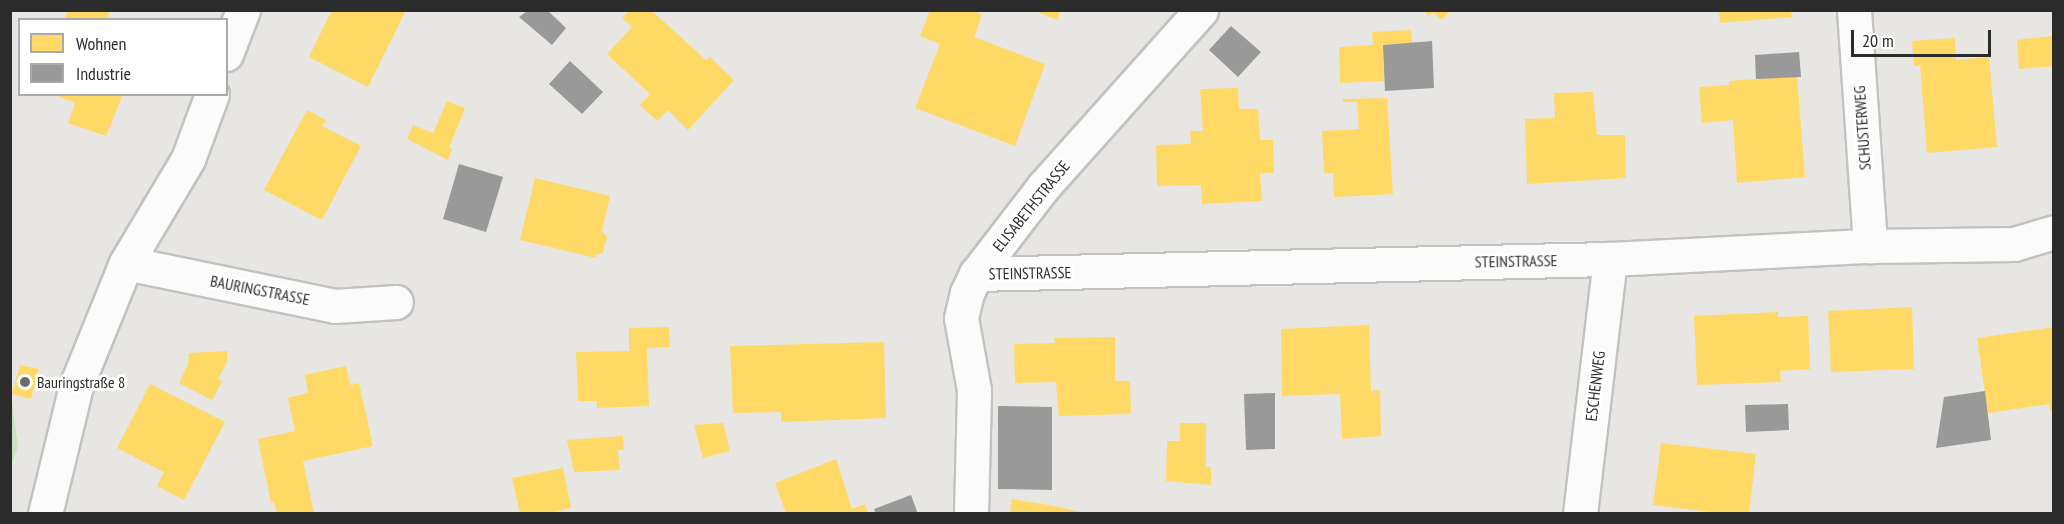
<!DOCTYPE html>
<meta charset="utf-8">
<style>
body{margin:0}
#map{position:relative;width:2064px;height:524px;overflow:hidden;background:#e8e6e2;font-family:"PT Sans Narrow",sans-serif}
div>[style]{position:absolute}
.green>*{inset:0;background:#c9e2bd}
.homes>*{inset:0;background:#ffd966}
.industry>*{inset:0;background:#999}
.roads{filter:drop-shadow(2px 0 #c2c2c1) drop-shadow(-2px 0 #c2c2c1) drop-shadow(0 2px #c2c2c1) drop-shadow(0 -2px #c2c2c1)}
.minor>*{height:33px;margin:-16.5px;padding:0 16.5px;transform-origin:16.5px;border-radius:16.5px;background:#fcfbfb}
.dots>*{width:16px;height:16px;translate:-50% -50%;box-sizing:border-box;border:3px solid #fff;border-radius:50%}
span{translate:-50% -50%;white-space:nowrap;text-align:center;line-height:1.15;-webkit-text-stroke:6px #fff;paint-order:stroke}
.street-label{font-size:16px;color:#2b2b2b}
.poi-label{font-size:16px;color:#2b2b2b}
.left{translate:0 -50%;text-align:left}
.frame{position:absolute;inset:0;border:12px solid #2b2b2b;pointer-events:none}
.legend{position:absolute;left:18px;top:18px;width:210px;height:78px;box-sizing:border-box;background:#fff;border:2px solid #aaa;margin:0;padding:8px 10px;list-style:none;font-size:18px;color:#2b2b2b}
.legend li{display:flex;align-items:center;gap:12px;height:30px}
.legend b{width:30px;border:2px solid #aaa}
.scale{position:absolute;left:1851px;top:30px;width:140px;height:27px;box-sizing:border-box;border:3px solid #2b2b2b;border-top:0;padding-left:8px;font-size:18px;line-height:21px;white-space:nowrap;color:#2b2b2b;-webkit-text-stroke:4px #fff;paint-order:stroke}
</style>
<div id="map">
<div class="green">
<div style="clip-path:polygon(11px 393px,18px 447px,11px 466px,10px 466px)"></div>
</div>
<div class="homes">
<div style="clip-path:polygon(68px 10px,110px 10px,107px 20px,64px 20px)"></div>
<div style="clip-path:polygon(332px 10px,405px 12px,368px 87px,309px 57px)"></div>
<div style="clip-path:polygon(629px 10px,651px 10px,706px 60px,710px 57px,734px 80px,688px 130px,668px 110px,657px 121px,640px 105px,650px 94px,607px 54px,632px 27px,622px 18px)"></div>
<div style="clip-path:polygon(930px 10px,971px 10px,982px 15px,974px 37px,1045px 64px,1015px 146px,915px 108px,940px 44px,920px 36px)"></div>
<div style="clip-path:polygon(1033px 10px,1061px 10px,1057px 20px)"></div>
<div style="clip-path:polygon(1423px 10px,1451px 10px,1442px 20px,1433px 12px,1429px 16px)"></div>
<div style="clip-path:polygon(1719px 10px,1791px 10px,1792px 17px,1720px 23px)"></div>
<div style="clip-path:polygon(1411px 30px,1412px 43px,1383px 45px,1384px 81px,1340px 83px,1339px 47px,1373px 45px,1372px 32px)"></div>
<div style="clip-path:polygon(2052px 36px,2054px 66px,2019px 69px,2017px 40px)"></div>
<div style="clip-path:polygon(1955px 38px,1956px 60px,1989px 57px,1997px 147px,1927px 153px,1920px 65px,1914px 66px,1912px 41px)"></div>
<div style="clip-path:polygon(1797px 76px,1805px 177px,1737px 183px,1733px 120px,1702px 123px,1699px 87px,1729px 85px,1729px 81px)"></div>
<div style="clip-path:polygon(1238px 88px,1239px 109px,1258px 109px,1260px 140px,1273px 140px,1274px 173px,1260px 173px,1262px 201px,1202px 204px,1201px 185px,1157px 186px,1156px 145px,1191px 144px,1190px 131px,1203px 131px,1200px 89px)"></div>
<div style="clip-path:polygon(1593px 92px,1597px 135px,1625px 135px,1626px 178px,1527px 184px,1525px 119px,1555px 118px,1554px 93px)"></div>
<div style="clip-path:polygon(53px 94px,123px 94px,106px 136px,68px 123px,75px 103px)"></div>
<div style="clip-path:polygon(1387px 98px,1393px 194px,1334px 197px,1333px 173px,1324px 173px,1322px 131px,1359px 129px,1357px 102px,1343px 102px,1343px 99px)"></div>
<div style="clip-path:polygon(447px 101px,465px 108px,449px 148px,452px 149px,448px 160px,407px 139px,413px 125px,433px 133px)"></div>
<div style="clip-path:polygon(307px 110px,326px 120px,322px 126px,361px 146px,322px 220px,264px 190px)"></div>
<div style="clip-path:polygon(535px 178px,610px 196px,602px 231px,607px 237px,603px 253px,596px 255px,596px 258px,520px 240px)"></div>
<div style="clip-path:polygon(1912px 307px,1914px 369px,1831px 372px,1828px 311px)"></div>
<div style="clip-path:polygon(1778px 312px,1778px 317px,1808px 316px,1810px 369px,1780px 371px,1781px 382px,1697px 385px,1694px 316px)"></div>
<div style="clip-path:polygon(1369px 325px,1371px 391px,1380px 390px,1381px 436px,1342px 439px,1340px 394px,1282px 396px,1281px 329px)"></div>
<div style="clip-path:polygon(669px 327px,670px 347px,647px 348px,649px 406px,597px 408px,597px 401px,578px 401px,576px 352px,629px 351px,629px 328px)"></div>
<div style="clip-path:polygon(2054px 327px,2054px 410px,2050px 411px,2049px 404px,1988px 413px,1977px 338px)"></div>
<div style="clip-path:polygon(1115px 337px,1115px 381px,1130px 381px,1131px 414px,1059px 416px,1056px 382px,1015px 383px,1014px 344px,1055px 343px,1054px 338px)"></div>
<div style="clip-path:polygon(884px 342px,886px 418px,781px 422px,781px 412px,733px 413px,730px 346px)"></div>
<div style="clip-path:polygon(227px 351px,227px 362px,218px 379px,222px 382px,212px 400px,179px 383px,188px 364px,189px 353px)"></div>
<div style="clip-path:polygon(20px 365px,39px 369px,31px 399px,12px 394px)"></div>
<div style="clip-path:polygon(346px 366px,350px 385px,359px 383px,373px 446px,303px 461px,314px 513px,277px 513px,274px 502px,271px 503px,258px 439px,295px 431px,288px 398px,308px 393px,305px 375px)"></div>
<div style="clip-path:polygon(150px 384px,225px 422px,184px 500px,157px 486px,164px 472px,117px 448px)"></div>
<div style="clip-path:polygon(723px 423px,730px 451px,703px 458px,694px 425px)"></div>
<div style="clip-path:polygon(1180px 423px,1206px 423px,1206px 467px,1211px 467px,1211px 485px,1166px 481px,1167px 441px,1180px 441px)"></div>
<div style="clip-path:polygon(623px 436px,624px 449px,618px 450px,620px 470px,574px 472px,567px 440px)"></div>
<div style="clip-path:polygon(1661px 443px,1756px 454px,1749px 513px,1720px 513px,1653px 505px)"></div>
<div style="clip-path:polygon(836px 459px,852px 509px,865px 504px,868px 513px,786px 513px,775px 483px)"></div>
<div style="clip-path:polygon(563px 468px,571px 508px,550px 513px,520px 513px,512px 478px)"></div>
<div style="clip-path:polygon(1012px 499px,1049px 505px,1086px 513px,1010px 513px)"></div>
</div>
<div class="industry">
<div style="clip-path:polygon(529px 10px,547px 10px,566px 28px,552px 45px,519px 17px)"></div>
<div style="clip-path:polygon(1231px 26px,1261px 52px,1238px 77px,1209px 50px)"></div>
<div style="clip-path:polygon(1432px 41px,1434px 88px,1385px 91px,1383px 45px)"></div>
<div style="clip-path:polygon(1799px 52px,1801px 77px,1756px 79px,1755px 55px)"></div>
<div style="clip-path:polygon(570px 61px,603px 92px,582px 114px,549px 84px)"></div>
<div style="clip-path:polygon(459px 164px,503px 177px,486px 232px,443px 219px)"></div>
<div style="clip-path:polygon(1985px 391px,1991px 440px,1936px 448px,1944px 397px)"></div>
<div style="clip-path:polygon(1275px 393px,1275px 449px,1246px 450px,1244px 394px)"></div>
<div style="clip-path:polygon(1788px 404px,1789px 430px,1746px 432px,1745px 405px)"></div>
<div style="clip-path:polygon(998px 406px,1052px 407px,1052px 490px,998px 489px)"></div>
<div style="clip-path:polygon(911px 495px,918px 514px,876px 514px,874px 509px)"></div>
</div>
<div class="roads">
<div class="minor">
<div style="left:1854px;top:10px;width:237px;rotate:86.1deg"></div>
<div style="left:226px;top:54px;width:47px;rotate:-68.9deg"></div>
<div style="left:126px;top:263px;width:213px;rotate:11.6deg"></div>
<div style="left:335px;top:306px;width:61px;rotate:-3.8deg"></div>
<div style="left:976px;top:274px;width:634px;rotate:-1.36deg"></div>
<div style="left:1610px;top:259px;width:260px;rotate:-2.9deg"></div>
<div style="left:1870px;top:246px;width:144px;rotate:-0.8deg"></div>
<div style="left:2014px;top:244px;width:42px;rotate:-16.7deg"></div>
<div style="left:45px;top:514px;width:132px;rotate:-76.4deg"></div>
<div style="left:76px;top:386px;width:133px;rotate:-67.9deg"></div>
<div style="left:126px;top:263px;width:121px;rotate:-59.2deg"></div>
<div style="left:188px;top:159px;width:69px;rotate:-69.7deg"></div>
<div style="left:971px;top:514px;width:124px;rotate:-88.6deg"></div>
<div style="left:974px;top:390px;width:73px;rotate:-100.2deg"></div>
<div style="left:961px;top:318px;width:26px;rotate:-77deg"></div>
<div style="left:967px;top:293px;width:21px;rotate:-65deg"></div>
<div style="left:976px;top:274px;width:110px;rotate:-52.4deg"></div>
<div style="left:1043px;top:187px;width:237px;rotate:-48.2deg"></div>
<div style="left:1580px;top:514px;width:257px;rotate:-83.3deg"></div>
</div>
</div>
<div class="dots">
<div style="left:25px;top:382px;background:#6d6c6b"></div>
</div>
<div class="street-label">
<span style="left:1862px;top:128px;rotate:-94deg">SCHUSTERWEG</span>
<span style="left:1031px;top:206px;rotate:-51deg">ELISABETHSTRASSE</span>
<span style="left:1516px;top:261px;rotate:-1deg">STEINSTRASSE</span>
<span style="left:1030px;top:273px;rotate:-1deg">STEINSTRASSE</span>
<span style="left:260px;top:290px;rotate:11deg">BAURINGSTRASSE</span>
<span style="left:1595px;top:386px;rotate:-83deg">ESCHENWEG</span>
</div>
<div class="poi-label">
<span class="left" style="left:37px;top:382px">Bauringstraße 8</span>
</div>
<div class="frame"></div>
<ul class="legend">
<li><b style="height:16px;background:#ffd966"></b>Wohnen</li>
<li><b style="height:16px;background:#999"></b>Industrie</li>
</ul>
<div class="scale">20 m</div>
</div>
